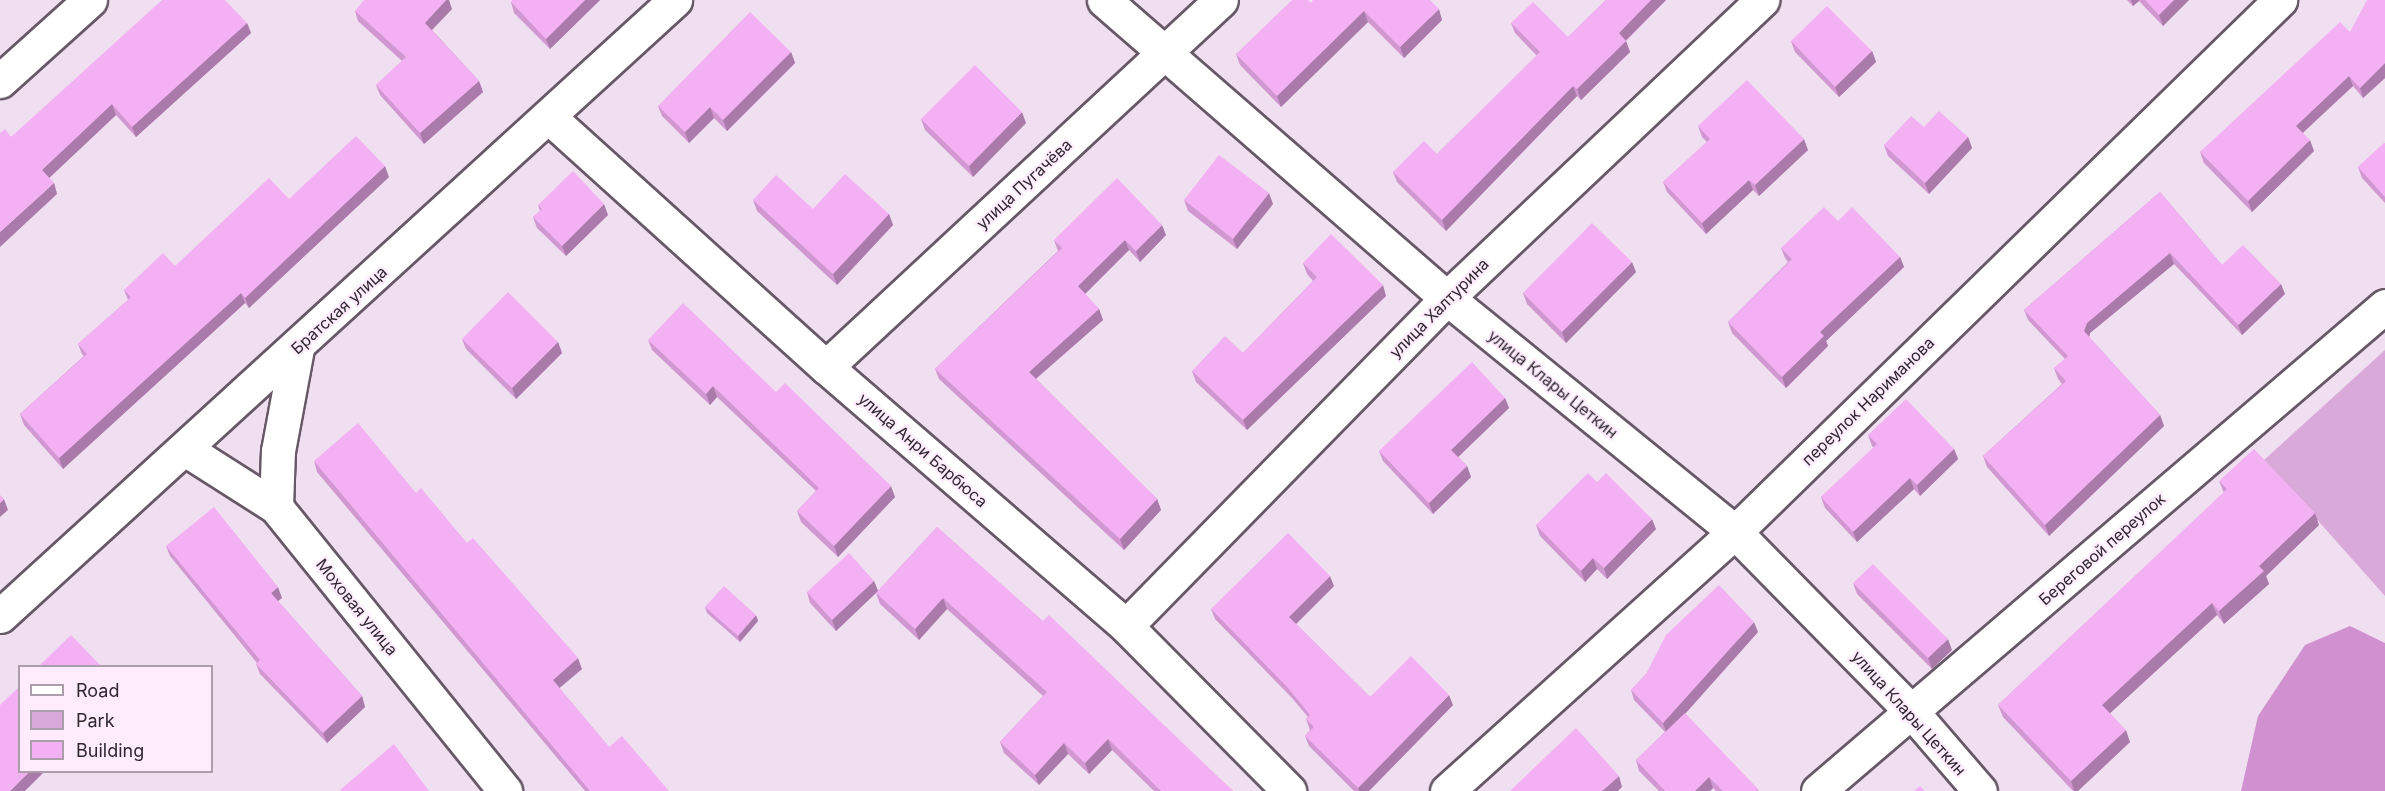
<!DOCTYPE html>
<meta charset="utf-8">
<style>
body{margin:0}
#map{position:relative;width:2385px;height:791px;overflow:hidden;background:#f0dff0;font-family:Inter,sans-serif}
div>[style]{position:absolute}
.green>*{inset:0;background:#d9a9d9}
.forest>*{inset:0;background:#d191d1}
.roads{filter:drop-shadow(2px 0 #675867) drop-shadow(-2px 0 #675867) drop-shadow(0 2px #675867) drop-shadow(0 -2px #675867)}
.street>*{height:33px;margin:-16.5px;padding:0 16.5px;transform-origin:16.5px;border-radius:16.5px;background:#fff}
.wall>*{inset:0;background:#d197d1}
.shaded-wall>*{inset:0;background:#aa7baa}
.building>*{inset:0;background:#f3b0f3}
span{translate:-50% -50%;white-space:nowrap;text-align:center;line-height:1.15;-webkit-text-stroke:4.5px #feecfd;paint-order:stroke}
.street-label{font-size:16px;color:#2e282e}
.legend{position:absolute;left:18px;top:665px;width:195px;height:108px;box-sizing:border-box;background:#feecfd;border:2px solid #ab9eaa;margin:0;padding:8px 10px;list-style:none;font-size:18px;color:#2e282e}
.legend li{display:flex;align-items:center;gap:12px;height:30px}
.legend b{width:30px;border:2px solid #ab9eaa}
</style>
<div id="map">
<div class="green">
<div style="clip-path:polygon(2385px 350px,2385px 596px,2264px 460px)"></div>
</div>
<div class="forest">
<div style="clip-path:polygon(2350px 626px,2385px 643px,2385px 791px,2241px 791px,2258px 716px,2305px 645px)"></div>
</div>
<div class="roads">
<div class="street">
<div style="left:1104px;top:0;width:454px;rotate:41deg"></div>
<div style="left:1447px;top:298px;width:371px;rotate:39.1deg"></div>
<div style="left:1735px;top:532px;width:252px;rotate:45.5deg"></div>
<div style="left:1912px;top:712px;width:104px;rotate:49.3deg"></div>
<div style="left:0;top:81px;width:121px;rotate:-42deg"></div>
<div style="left:549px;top:117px;width:373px;rotate:42.1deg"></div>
<div style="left:826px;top:367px;width:396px;rotate:40.8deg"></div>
<div style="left:1126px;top:626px;width:232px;rotate:45.3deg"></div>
<div style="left:826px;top:367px;width:539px;rotate:-42.9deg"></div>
<div style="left:185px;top:449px;width:108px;rotate:32.5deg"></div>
<div style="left:276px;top:507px;width:365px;rotate:51.1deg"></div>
<div style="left:276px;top:507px;width:56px;rotate:-88deg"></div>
<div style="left:278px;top:451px;width:105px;rotate:-79.5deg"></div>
<div style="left:0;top:616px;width:914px;rotate:-42.38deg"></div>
<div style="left:1126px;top:626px;width:459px;rotate:-45.6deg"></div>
<div style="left:1447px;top:298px;width:434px;rotate:-43.4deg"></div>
<div style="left:1447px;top:791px;width:387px;rotate:-42deg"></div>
<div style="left:1735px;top:532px;width:762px;rotate:-44.31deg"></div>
<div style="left:1818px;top:791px;width:746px;rotate:-40.54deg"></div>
</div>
</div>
<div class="wall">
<div style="clip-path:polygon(513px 0,600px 0,550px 49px,514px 13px,511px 2px)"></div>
<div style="clip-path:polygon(1606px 0,1666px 0,1626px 41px,1630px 52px,1581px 100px,1577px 96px,1446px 231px,1397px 182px,1393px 172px,1437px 154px,1537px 56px,1515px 33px,1511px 23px,1568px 37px)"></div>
<div style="clip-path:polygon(2127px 0,2189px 0,2163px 26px,2139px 1px,2133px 6px)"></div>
<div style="clip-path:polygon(2385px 0,2385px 78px,2363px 98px,2353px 86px,2303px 133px,2314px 151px,2252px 212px,2204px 163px,2200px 152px,2350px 32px)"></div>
<div style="clip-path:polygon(1311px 3px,1442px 20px,1404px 58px,1368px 22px,1281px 107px,1240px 65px,1236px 54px)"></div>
<div style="clip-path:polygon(452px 9px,432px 30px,479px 81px,483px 92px,424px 144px,380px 95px,376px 85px,402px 61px,358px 21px,355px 11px)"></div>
<div style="clip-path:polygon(247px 23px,251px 33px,136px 137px,116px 115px,49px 178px,54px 183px,57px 194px,11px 137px)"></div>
<div style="clip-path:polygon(1791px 41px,1872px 51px,1876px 62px,1839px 97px,1795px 52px)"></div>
<div style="clip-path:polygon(791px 52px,795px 63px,727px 131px,714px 118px,689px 143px,662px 116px,658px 106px)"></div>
<div style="clip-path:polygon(921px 119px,1026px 123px,973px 177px,925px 130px)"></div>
<div style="clip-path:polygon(1698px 126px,1808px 150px,1759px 196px,1753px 190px,1706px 234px,1667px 192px,1663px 182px,1707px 142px,1702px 137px)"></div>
<div style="clip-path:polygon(1924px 127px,1968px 137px,1972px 148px,1929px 194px,1888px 156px,1884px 145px)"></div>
<div style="clip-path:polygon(2385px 143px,2385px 203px,2362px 178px,2358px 167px)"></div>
<div style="clip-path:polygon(389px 177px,249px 308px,245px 303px,63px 469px,24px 425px,20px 414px,84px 356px,82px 354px,78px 344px,128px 300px,124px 290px,175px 266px,289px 199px)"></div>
<div style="clip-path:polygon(2160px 192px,2222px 265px,2285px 294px,2242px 335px,2174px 264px,2090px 333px,2089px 337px,2160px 415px,2164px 426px,2049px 536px,1987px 467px,1983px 456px,2062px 384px,2058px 379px,2054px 368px,2065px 359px,2028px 320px,2024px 310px)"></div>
<div style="clip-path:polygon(753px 200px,813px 209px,889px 214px,893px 225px,837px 285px,757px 211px)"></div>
<div style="clip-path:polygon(1184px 200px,1273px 204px,1237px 249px,1188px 211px)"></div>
<div style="clip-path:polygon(538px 205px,608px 215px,566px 256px,537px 228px,533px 217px,540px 211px)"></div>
<div style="clip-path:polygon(1838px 221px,1900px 257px,1904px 267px,1826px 341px,1828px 346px,1786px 388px,1732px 333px,1728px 322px,1788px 262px,1785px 258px,1781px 248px)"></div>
<div style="clip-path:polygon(1166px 235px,1140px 262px,1129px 250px,1085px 294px,1099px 309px,1103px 320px,1036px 379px,1157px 499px,1161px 510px,1124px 550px,939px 379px,935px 369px,1058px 251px,1054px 240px)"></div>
<div style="clip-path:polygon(1303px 263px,1386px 296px,1247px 430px,1196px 382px,1192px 371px,1243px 353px,1313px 281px,1307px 274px)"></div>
<div style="clip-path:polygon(1636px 272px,1566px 343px,1527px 304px,1523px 293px)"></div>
<div style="clip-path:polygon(462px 339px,558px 342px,562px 353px,516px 399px,466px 349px)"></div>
<div style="clip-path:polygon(648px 340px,776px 392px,895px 497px,838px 557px,801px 522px,797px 511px,816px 491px,717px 397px,710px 405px,652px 350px)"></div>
<div style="clip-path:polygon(1505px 398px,1509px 408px,1458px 457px,1467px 466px,1471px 477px,1433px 514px,1383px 461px,1379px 451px)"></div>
<div style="clip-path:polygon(1868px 435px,1954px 449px,1958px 459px,1920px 496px,1914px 489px,1857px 542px,1825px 508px,1821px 497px,1874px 448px,1872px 446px)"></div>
<div style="clip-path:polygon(314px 461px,416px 493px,467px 543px,582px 669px,559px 688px,609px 747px,669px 791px,585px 791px,317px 472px)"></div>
<div style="clip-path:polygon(2219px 481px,2319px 525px,2266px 576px,2269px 584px,2224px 624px,2217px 615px,2110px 713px,2130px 742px,2078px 791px,2073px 791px,2003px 717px,1998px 705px,2224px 493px)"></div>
<div style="clip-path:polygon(1597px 482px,1656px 529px,1607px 579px,1597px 569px,1585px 582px,1540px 536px,1536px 525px)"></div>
<div style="clip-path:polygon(937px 527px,1233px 791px,1154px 791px,1112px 750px,1089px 774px,1068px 754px,1039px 785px,1004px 753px,1000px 742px,1043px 696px,947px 609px,919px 640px,880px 604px,876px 593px,836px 631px,810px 603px,807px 592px,874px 581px,878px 591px)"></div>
<div style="clip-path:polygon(166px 546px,282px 598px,278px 601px,362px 696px,365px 707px,327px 743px,260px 674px,256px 664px,257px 663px,170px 556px)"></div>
<div style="clip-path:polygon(1853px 583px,1952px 650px,1932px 669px,1857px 594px)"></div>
<div style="clip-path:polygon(1334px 586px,1296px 624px,1370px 697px,1453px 705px,1369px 791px,1354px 791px,1309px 746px,1305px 736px,1310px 730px,1306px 719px,1308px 717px,1292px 698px,1215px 619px,1211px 609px)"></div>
<div style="clip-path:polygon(705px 607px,758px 621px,740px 642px,707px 613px)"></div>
<div style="clip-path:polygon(1758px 632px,1685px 714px,1759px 791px,1716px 791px,1713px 788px,1710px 791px,1659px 791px,1639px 771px,1636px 760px,1665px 732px,1634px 700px,1631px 690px,1646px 674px)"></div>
</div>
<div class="shaded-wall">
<div style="clip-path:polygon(446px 0,449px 0,452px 9px,429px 33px,425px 23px)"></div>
<div style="clip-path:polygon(585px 0,600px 0,550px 49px,546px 39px)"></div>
<div style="clip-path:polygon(1651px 0,1666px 0,1622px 44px,1619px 33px)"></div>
<div style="clip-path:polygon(2131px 0,2139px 0,2139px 1px,2133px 6px)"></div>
<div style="clip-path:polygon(2174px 0,2189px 0,2163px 26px,2159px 15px)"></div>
<div style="clip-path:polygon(1439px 9px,1442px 20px,1404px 58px,1400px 47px)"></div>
<div style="clip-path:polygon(1364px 11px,1368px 22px,1281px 107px,1277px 96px)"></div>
<div style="clip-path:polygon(247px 23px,251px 33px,136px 137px,132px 127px)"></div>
<div style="clip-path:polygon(1626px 41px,1630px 52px,1581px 100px,1577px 89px)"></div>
<div style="clip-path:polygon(1872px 51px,1876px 62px,1839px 97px,1835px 87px)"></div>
<div style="clip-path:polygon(791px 52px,795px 63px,727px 131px,723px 120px)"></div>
<div style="clip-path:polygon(2385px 63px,2385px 78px,2363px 98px,2360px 88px)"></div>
<div style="clip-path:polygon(2349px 76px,2353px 86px,2299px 136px,2296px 126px)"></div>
<div style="clip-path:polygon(479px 81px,483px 92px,424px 144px,420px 133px)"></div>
<div style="clip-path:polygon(1573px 86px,1577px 96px,1446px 231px,1442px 220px)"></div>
<div style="clip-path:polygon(112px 104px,116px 115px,46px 181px,42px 170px)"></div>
<div style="clip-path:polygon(710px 107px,714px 118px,689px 143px,685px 132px)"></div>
<div style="clip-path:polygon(1022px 112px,1026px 123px,973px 177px,969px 166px)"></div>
<div style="clip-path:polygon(1968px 137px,1972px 148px,1929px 194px,1925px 183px)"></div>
<div style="clip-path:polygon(1804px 139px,1808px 150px,1759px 196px,1755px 185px)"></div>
<div style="clip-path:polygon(2310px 140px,2314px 151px,2252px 212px,2248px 201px)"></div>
<div style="clip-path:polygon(385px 166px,389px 177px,249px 308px,245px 298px)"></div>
<div style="clip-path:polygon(1749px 180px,1753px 190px,1706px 234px,1702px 223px)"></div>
<div style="clip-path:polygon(54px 183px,57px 194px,0 247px,0 232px)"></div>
<div style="clip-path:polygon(1269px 193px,1273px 204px,1237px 249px,1233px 239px)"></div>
<div style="clip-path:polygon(604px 204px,608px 215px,566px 256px,562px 246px)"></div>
<div style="clip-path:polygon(889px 214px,893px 225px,837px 285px,833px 274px)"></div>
<div style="clip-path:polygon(1162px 225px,1166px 235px,1140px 262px,1136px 251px)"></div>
<div style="clip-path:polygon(1125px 240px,1129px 250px,1082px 297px,1078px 286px)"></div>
<div style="clip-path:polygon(2170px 253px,2174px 264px,2090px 333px,2088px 342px,2084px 331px,2087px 323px)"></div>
<div style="clip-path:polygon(1900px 257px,1904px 267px,1826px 341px,1828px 346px,1786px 388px,1782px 377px,1820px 332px)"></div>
<div style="clip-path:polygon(1632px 262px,1636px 272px,1566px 343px,1562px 332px)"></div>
<div style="clip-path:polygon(2281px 284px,2285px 294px,2242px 335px,2238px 325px)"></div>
<div style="clip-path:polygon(1383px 285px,1386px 296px,1247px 430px,1243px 420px)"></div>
<div style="clip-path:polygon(241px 293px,245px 303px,63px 469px,59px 458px)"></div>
<div style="clip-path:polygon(1099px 309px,1103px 320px,1032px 382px,1029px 372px)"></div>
<div style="clip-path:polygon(558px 342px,562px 353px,516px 399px,512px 388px)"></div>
<div style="clip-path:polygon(713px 386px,717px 397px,710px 405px,706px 394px)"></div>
<div style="clip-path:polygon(1505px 398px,1509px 408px,1455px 460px,1451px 450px)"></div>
<div style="clip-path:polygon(2160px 415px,2164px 426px,2049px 536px,2045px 525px)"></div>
<div style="clip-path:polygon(1954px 449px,1958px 459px,1920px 496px,1917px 485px)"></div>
<div style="clip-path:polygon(1467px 466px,1471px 477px,1433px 514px,1429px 503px)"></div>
<div style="clip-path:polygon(1910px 478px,1914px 489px,1857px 542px,1853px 532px)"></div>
<div style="clip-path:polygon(891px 486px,895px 497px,838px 557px,834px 546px)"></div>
<div style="clip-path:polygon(4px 499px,8px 510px,0 517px,0 503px)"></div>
<div style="clip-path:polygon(1157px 499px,1161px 510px,1124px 550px,1120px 539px)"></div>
<div style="clip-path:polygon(2315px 513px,2319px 525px,2266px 576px,2269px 584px,2224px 624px,2219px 611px,2259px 566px)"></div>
<div style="clip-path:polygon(1652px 519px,1656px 529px,1607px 579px,1604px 568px)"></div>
<div style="clip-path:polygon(1593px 558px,1597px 569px,1585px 582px,1581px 571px)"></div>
<div style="clip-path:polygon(1330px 576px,1334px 586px,1293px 627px,1289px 617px)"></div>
<div style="clip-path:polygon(874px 581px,878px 591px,836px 631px,832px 620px)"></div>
<div style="clip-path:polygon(278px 587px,282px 598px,275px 603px,271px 593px)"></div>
<div style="clip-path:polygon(943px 598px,947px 609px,919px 640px,915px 629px)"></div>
<div style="clip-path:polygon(2212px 603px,2217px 615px,2106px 717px,2102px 705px)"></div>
<div style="clip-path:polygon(756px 615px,758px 621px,740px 642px,738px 636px)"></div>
<div style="clip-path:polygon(1754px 622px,1758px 632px,1667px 734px,1663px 723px)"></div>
<div style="clip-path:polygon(1948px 639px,1952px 650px,1932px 669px,1928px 658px)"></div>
<div style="clip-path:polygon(578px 658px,582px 669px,556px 691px,553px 680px)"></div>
<div style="clip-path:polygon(1449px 695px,1453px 705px,1369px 791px,1359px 791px,1358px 788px)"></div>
<div style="clip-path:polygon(362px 696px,365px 707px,327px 743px,323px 733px)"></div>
<div style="clip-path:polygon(2126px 730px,2130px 742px,2078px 791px,2074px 791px,2071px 781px)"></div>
<div style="clip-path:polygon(1108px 739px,1112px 750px,1089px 774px,1085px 763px)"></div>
<div style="clip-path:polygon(1064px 743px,1068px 754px,1039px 785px,1035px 775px)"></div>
<div style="clip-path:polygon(30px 771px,45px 771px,25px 791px,10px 791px)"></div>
<div style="clip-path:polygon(1619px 776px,1622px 787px,1618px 791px,1602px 791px)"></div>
<div style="clip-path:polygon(1709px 777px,1713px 788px,1710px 791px,1695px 791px)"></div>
</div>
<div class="building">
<div style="clip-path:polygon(162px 0,225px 0,247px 23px,132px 127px,112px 104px,42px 170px,54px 183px,0 232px,0 133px,5px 129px,11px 137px)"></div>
<div style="clip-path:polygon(364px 0,446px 0,425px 23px,479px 81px,420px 133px,376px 85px,406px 57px,355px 11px)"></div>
<div style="clip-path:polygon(513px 0,585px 0,546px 39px,511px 2px)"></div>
<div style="clip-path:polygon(1292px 0,1308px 0,1311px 3px,1313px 0,1430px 0,1439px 9px,1400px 47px,1364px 11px,1277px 96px,1236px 54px)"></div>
<div style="clip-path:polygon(1606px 0,1651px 0,1619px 33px,1626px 41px,1577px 89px,1573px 86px,1442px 220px,1393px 172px,1424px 141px,1437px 154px,1540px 52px,1511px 23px,1533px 2px,1568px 37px)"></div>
<div style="clip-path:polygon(2145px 0,2174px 0,2159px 15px)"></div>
<div style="clip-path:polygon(2367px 0,2385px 0,2385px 63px,2360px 88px,2349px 76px,2296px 126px,2310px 140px,2248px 201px,2200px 152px,2340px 22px,2350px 32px)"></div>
<div style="clip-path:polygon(1827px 6px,1872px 51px,1835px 87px,1791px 41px)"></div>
<div style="clip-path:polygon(750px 12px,791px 52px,723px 120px,710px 107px,685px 132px,658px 106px)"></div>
<div style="clip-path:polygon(975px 65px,1022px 112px,969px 166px,921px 119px)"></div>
<div style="clip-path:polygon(1747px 80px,1804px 139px,1755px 185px,1749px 180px,1702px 223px,1663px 182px,1710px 139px,1698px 126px)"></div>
<div style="clip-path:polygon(1939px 111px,1968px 137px,1925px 183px,1884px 145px,1911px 116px,1924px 127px)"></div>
<div style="clip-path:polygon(356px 136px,385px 166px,245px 298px,241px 293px,59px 458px,20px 414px,87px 354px,78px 344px,131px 297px,124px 290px,163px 253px,175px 266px,269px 178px,289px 199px)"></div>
<div style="clip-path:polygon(2384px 143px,2385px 143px,2385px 197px,2358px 167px)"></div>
<div style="clip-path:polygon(1219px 155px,1269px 193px,1233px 239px,1184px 200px)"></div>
<div style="clip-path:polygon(573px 171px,604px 204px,562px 246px,533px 217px,542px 209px,538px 205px)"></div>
<div style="clip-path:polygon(845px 174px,889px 214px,833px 274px,753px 200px,776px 175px,813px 209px)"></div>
<div style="clip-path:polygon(1117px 178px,1162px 225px,1136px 251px,1125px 240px,1078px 286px,1099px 309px,1029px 372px,1157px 499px,1120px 539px,935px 369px,1062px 248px,1054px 240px)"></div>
<div style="clip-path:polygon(2160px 192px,2222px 265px,2243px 245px,2281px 284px,2238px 325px,2170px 253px,2087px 323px,2084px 331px,2160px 415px,2045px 525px,1983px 456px,2066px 381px,2054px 368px,2068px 356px,2024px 310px)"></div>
<div style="clip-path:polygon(1824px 207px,1838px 221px,1852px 207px,1900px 257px,1820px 332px,1824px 336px,1782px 377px,1728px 322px,1792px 259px,1781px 248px)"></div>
<div style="clip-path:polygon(1592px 223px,1632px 262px,1562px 332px,1523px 293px)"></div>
<div style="clip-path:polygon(1331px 234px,1383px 285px,1243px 420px,1192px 371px,1225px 336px,1243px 353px,1317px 277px,1303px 263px)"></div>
<div style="clip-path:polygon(508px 292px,558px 342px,512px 388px,462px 339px)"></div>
<div style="clip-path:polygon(683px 303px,776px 392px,785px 383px,891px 486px,834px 546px,797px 511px,819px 488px,713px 386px,706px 394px,648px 340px)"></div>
<div style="clip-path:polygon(1472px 362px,1505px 398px,1451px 450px,1467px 466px,1429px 503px,1379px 451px)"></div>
<div style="clip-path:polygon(1906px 399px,1954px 449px,1917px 485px,1910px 478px,1853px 532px,1821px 497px,1877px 444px,1868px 435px)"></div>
<div style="clip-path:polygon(358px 423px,416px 493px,421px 488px,467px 543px,473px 538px,578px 658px,553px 680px,609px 747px,622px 736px,669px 791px,590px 791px,314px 461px)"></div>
<div style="clip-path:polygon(2254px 449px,2315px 513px,2259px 566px,2264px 571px,2219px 611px,2212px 603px,2102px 705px,2126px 730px,2071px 781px,1998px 705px,2227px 489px,2219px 481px)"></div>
<div style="clip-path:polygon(1588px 473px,1597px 482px,1606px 473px,1652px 519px,1604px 568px,1593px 558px,1581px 571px,1536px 525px)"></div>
<div style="clip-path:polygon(0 495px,4px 499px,0 503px)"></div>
<div style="clip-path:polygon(214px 507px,278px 587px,271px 593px,362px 696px,323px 733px,256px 664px,260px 660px,166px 546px)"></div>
<div style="clip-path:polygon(937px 527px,1043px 621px,1049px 615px,1233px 791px,1161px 791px,1108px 739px,1085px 763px,1064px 743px,1035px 775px,1000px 742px,1047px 692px,943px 598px,915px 629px,876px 593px)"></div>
<div style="clip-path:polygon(1288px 533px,1330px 576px,1289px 617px,1370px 697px,1411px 656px,1449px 695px,1358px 788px,1305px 736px,1314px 727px,1306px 719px,1310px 715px,1288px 688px,1211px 609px)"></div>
<div style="clip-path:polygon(849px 553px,874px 581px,832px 620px,807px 592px)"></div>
<div style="clip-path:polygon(1873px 564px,1948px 639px,1928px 658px,1853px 583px)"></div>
<div style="clip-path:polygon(1719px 585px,1754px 622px,1663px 723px,1631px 690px,1646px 674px,1666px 635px)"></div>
<div style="clip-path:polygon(724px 586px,756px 615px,738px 636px,705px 607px)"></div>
<div style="clip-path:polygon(71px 635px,101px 666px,39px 666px)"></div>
<div style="clip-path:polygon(20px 686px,20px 771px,30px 771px,10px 791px,0 791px,0 705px)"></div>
<div style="clip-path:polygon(1685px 713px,1758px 789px,1756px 791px,1723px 791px,1709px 777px,1695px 791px,1665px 791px,1636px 760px)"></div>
<div style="clip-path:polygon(1576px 728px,1619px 776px,1602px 791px,1510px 791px)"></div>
<div style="clip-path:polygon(394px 744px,429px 791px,341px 791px,340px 790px)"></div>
<div style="clip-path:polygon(1920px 786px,1925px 791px,1914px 791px)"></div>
</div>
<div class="street-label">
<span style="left:1024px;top:184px;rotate:-43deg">улица Пугачёва</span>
<span style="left:1439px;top:308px;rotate:-45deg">улица Халтурина</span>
<span style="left:339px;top:310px;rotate:-42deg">Братская улица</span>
<span style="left:1553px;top:384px;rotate:39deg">улица Клары Цеткин</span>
<span style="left:1868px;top:401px;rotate:-44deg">переулок Нариманова</span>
<span style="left:923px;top:450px;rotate:41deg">улица Анри Барбюса</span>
<span style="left:2102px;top:549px;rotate:-41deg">Береговой переулок</span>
<span style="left:357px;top:607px;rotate:51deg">Моховая улица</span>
<span style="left:1909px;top:713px;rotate:48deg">улица Клары Цеткин</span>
</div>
<ul class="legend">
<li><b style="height:8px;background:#fff"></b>Road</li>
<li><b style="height:16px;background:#d9a9d9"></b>Park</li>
<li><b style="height:16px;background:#f3b0f3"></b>Building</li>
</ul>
</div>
